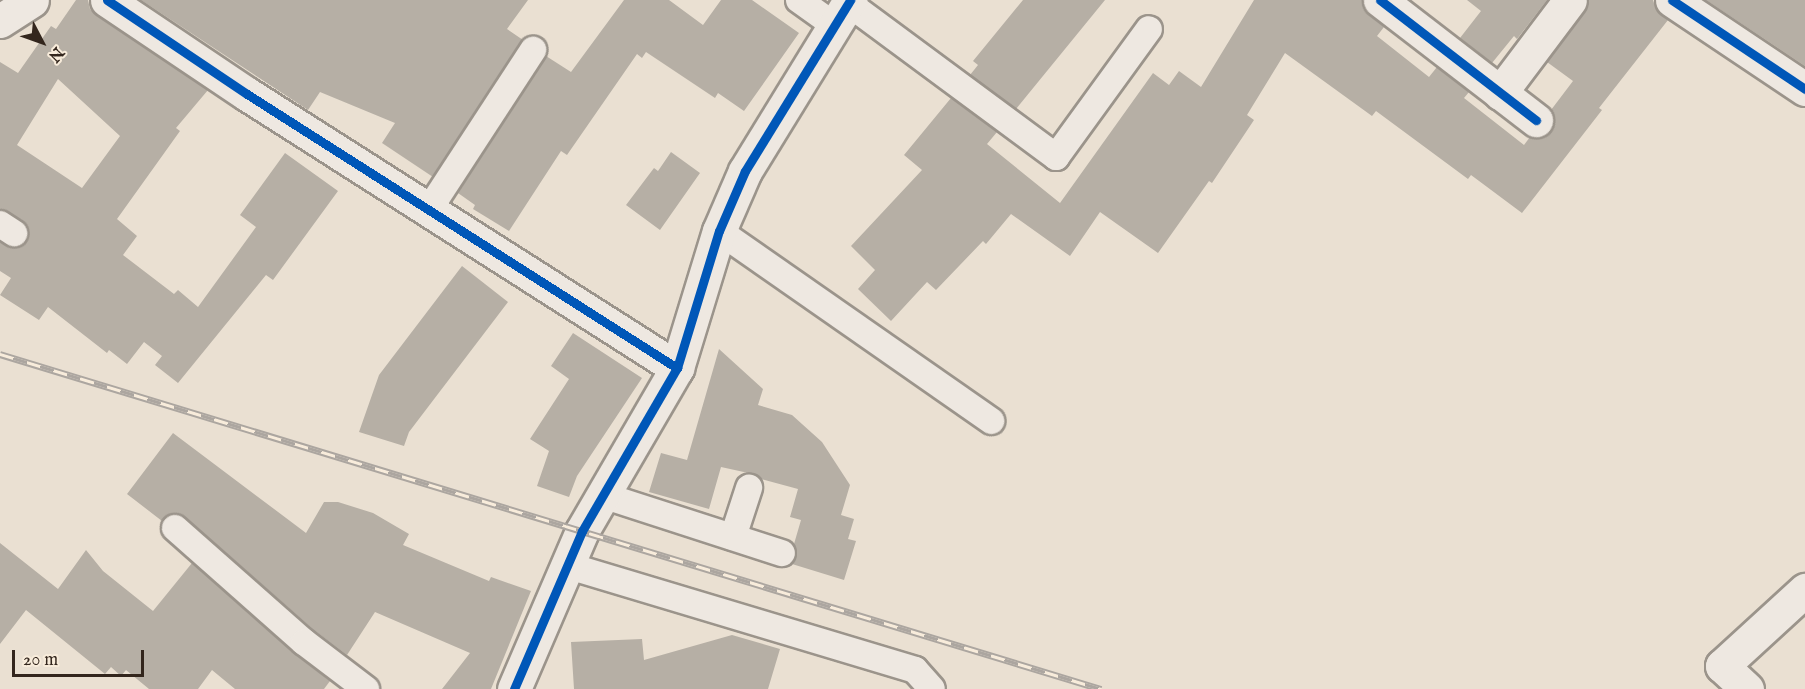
<!DOCTYPE html>
<style>
body{margin:0}
#map{position:relative;width:1805px;height:689px;overflow:hidden;background:#eae0d2;font-family:"IM FELL English",serif}
div>[style]{position:absolute}
.building>*{inset:0;background:#b6afa5}
.roads{filter:drop-shadow(2px 0 #9b948b) drop-shadow(-2px 0 #9b948b) drop-shadow(0 2px #9b948b) drop-shadow(0 -2px #9b948b)}
.service>*{height:26px;margin:-13px;padding:0 13px;transform-origin:13px;border-radius:13px;background:#eee8e1}
.minor>*{height:33px;margin:-16.5px;padding:0 16.5px;transform-origin:16.5px;border-radius:16.5px;background:#eee8e1}
.rail>*{height:7px;margin-top:-3.5px;transform-origin:0;background:repeating-linear-gradient(90deg,#f8ecdb 0 14px,#aca6a0 0 28px);box-sizing:border-box;border-block:2px solid #aca6a0}
.cycleway>*{height:9px;margin:-4.5px;padding:0 4.5px;transform-origin:4.5px;border-radius:4.5px;background:#0057b8}
span{translate:-50% -50%;white-space:nowrap;text-align:center;line-height:1.15;-webkit-text-stroke:4.5px #f8ecdb;paint-order:stroke}
.north{position:absolute;left:12px;top:12px;width:60px;height:60px;-webkit-text-stroke:4px #f8ecdb;paint-order:stroke;rotate:131deg;font-size:16px;font-weight:700;line-height:24px;text-align:center;color:#33261d}
.north::after{content:'';display:block;margin:auto;width:21px;height:27px;background:#33261d;clip-path:polygon(50% 0,100% 100%,50% 72%,0 100%)}
.scale{position:absolute;left:12px;top:650px;width:132px;height:27px;box-sizing:border-box;border:3px solid #33261d;border-top:0;padding-left:8px;font-size:18px;line-height:21px;white-space:nowrap;color:#33261d;-webkit-text-stroke:4px #f8ecdb;paint-order:stroke}
</style>
<div id="map">
<div class="building">
<div style="clip-path:polygon(evenodd,76px 0,88px 0,90px 9px,97px 16px,208px 90px,176px 128px,180px 131px,117px 219px,137px 236px,123px 255px,174px 294px,178px 290px,198px 307px,256px 227px,240px 215px,285px 153px,338px 191px,273px 280px,266px 275px,178px 383px,155px 365px,162px 356px,144px 342px,127px 364px,109px 350px,107px 353px,48px 307px,39px 320px,0 295px,11px 278px,0 271px,0 242px,13px 248px,20px 247px,27px 241px,29px 233px,22px 220px,0 209px,0 62px,18px 73px,51px 26px,56px 29px,76px 0,58px 79px,120px 136px,82px 188px,17px 145px,58px 79px)"></div>
<div style="clip-path:polygon(141px 0,528px 0,507px 29px,523px 40px,433px 177px,382px 143px,395px 123px,320px 92px,308px 110px)"></div>
<div style="clip-path:polygon(624px 0,669px 0,703px 25px,721px 0,752px 0,799px 33px,744px 111px,718px 93px,715px 98px,646px 52px,642px 58px,637px 54px,567px 155px,561px 151px,509px 231px,473px 209px,475px 205px,458px 193px,546px 56px,571px 72px)"></div>
<div style="clip-path:polygon(1023px 0,1105px 0,1016px 109px,970px 75px,978px 65px,973px 61px)"></div>
<div style="clip-path:polygon(1254px 0,1362px 0,1368px 14px,1384px 27px,1377px 36px,1429px 77px,1437px 67px,1469px 92px,1464px 98px,1524px 145px,1530px 137px,1543px 137px,1551px 131px,1555px 122px,1551px 110px,1573px 81px,1547px 62px,1585px 11px,1588px 0,1653px 0,1656px 9px,1668px 20px,1599px 108px,1602px 110px,1522px 213px,1471px 175px,1468px 179px,1376px 111px,1372px 116px,1285px 53px,1247px 115px,1254px 120px,1212px 183px,1209px 181px,1158px 253px,1100px 212px,1070px 256px,1011px 214px,986px 244px,983px 241px,936px 290px,927px 282px,891px 321px,858px 289px,875px 270px,851px 246px,922px 170px,904px 155px,951px 98px,997px 132px,987px 144px,1060px 203px,1153px 73px,1169px 85px,1179px 71px,1201px 87px)"></div>
<div style="clip-path:polygon(1467px 0,1547px 0,1517px 39px,1514px 36px,1492px 63px,1460px 38px,1481px 11px)"></div>
<div style="clip-path:polygon(1706px 0,1805px 0,1805px 66px)"></div>
<div style="clip-path:polygon(671px 152px,700px 173px,660px 230px,626px 205px,654px 168px,658px 171px)"></div>
<div style="clip-path:polygon(462px 266px,508px 302px,409px 432px,404px 446px,359px 432px,379px 375px)"></div>
<div style="clip-path:polygon(573px 333px,642px 378px,577px 476px,569px 497px,537px 486px,549px 451px,530px 439px,569px 379px,551px 366px)"></div>
<div style="clip-path:polygon(719px 349px,763px 389px,758px 405px,792px 415px,822px 442px,850px 485px,841px 515px,854px 519px,848px 539px,856px 541px,844px 580px,792px 564px,796px 557px,794px 544px,801px 520px,790px 517px,798px 489px,761px 479px,753px 474px,721px 467px,709px 509px,649px 492px,661px 453px,687px 460px)"></div>
<div style="clip-path:polygon(173px 433px,306px 533px,324px 502px,338px 502px,373px 513px,409px 534px,403px 545px,489px 581px,491px 577px,531px 591px,491px 689px,442px 689px,470px 653px,375px 612px,347px 655px,314px 630px,185px 517px,171px 514px,162px 521px,127px 494px)"></div>
<div style="clip-path:polygon(0 543px,58px 589px,86px 550px,103px 571px,153px 611px,192px 563px,294px 653px,330px 681px,324px 689px,235px 689px,212px 670px,198px 689px,149px 689px,126px 670px,121px 676px,111px 667px,105px 674px,26px 610px,0 644px)"></div>
<div style="clip-path:polygon(732px 635px,780px 649px,768px 689px,574px 689px,571px 642px,642px 639px,644px 660px)"></div>
</div>
<div class="roads">
<div class="service">
<div style="left:799px;top:0;width:43px;rotate:35.5deg"></div>
<div style="left:848px;top:3px;width:259px;rotate:36.5deg"></div>
<div style="left:1056px;top:157px;width:158px;rotate:-54deg"></div>
<div style="left:430px;top:208px;width:189px;rotate:-56.9deg"></div>
<div style="left:0;top:224px;width:17px;rotate:33deg"></div>
<div style="left:719px;top:231px;width:332px;rotate:34.9deg"></div>
<div style="left:602px;top:495px;width:189px;rotate:17.9deg"></div>
<div style="left:175px;top:528px;width:172px;rotate:41.5deg"></div>
<div style="left:304px;top:642px;width:78px;rotate:37.2deg"></div>
<div style="left:733px;top:537px;width:52px;rotate:-71.9deg"></div>
<div style="left:569px;top:566px;width:361px;rotate:16.7deg"></div>
<div style="left:915px;top:670px;width:25px;rotate:48deg"></div>
</div>
<div class="minor">
<div style="left:107px;top:0;width:169px;rotate:33.9deg"></div>
<div style="left:247px;top:94px;width:510px;rotate:32.51deg"></div>
<div style="left:1380px;top:0;width:197px;rotate:37.6deg"></div>
<div style="left:1672px;top:0;width:160px;rotate:33.8deg"></div>
<div style="left:0;top:21px;width:38px;rotate:-33deg"></div>
<div style="left:1500px;top:93px;width:116px;rotate:-53deg"></div>
<div style="left:514px;top:689px;width:172px;rotate:-66.7deg"></div>
<div style="left:582px;top:531px;width:189px;rotate:-59.8deg"></div>
<div style="left:677px;top:368px;width:143px;rotate:-73deg"></div>
<div style="left:719px;top:231px;width:65px;rotate:-66.6deg"></div>
<div style="left:745px;top:171px;width:201px;rotate:-58.4deg"></div>
<div style="left:1747px;top:689px;width:34px;rotate:-137deg"></div>
<div style="left:1722px;top:666px;width:113px;rotate:-42.5deg"></div>
</div>
</div>
<div class="rail">
<div style="left:0;top:354px;width:1151px;rotate:16.92deg"></div>
</div>
<div class="cycleway">
<div style="left:107px;top:0;width:169px;rotate:33.9deg"></div>
<div style="left:247px;top:94px;width:510px;rotate:32.51deg"></div>
<div style="left:1380px;top:0;width:197px;rotate:37.6deg"></div>
<div style="left:1672px;top:0;width:160px;rotate:33.8deg"></div>
<div style="left:514px;top:689px;width:172px;rotate:-66.7deg"></div>
<div style="left:582px;top:531px;width:189px;rotate:-59.8deg"></div>
<div style="left:677px;top:368px;width:143px;rotate:-73deg"></div>
<div style="left:719px;top:231px;width:65px;rotate:-66.6deg"></div>
<div style="left:745px;top:171px;width:201px;rotate:-58.4deg"></div>
</div>
<div class="north">N</div>
<div class="scale">20 m</div>
</div>
